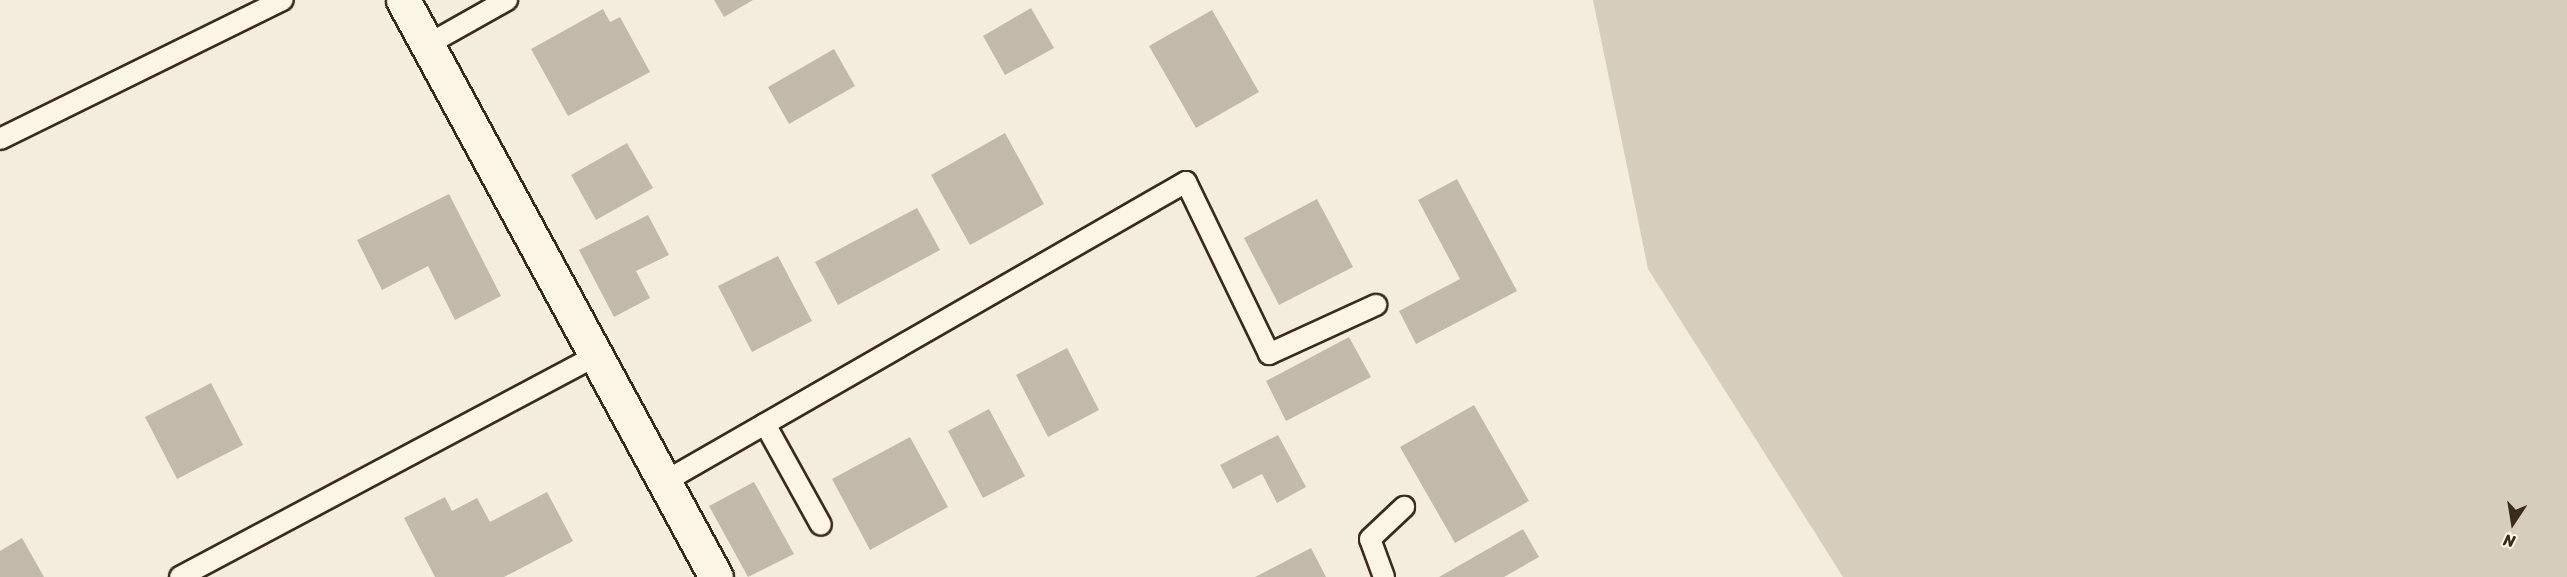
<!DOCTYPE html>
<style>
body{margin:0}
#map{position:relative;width:2567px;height:577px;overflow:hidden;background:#f4eddd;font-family:Sriracha,sans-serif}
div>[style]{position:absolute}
.green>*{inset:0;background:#d6cdbd}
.building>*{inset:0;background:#c3b9aa}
.roads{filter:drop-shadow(2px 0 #3b2a1e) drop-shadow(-2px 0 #3b2a1e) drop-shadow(0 2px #3b2a1e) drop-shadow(0 -2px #3b2a1e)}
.lane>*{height:20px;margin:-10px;padding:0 10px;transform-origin:10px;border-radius:10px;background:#fcf5e5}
.street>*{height:33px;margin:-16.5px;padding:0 16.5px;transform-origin:16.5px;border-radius:16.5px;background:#fcf5e5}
span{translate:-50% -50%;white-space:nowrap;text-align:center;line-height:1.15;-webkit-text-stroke:4.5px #fcf5e5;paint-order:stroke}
.north{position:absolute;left:2483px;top:493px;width:60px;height:60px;-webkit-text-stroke:4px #fcf5e5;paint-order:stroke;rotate:192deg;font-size:16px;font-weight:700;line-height:24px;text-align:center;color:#3b2a1e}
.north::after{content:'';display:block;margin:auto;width:21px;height:27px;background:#3b2a1e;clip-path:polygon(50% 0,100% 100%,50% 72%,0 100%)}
</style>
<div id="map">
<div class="green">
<div style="clip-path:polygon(1593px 0,2567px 0,2567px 577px,1843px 577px,1648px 269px)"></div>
</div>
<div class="building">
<div style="clip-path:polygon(714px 0,753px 0,724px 17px)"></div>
<div style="clip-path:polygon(1031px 8px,1054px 48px,1005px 75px,983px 36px)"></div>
<div style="clip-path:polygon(603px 9px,610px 22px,620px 17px,650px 72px,568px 116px,531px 49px)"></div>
<div style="clip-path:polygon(1212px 10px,1259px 92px,1196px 128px,1149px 46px)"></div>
<div style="clip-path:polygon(834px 49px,855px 86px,789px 124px,768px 87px)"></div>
<div style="clip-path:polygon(1005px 133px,1044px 204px,970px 245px,931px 175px)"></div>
<div style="clip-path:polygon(627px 143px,653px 188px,596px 220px,571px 175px)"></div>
<div style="clip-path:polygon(1457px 179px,1517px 291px,1416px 344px,1399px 311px,1460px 279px,1418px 200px)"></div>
<div style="clip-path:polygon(449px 194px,501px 296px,455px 320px,428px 266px,382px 290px,357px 240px)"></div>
<div style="clip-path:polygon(1317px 199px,1353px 267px,1279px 305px,1244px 238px)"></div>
<div style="clip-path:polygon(917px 208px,940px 250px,838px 305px,815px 262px)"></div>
<div style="clip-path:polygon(648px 215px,669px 255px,636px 271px,650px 298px,614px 317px,579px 250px)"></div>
<div style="clip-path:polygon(778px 256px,812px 321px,752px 352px,718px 286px)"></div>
<div style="clip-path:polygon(1349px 337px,1371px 377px,1286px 421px,1266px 381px)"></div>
<div style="clip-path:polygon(1067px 348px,1099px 410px,1048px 437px,1016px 375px)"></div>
<div style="clip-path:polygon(211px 383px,243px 445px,177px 479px,145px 417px)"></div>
<div style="clip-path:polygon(1474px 405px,1529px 501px,1455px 543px,1400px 447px)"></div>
<div style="clip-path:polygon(989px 409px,1025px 476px,983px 498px,948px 431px)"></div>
<div style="clip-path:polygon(1278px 435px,1306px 487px,1277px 503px,1262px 474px,1233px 489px,1220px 465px)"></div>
<div style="clip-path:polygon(910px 437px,948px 507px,870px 550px,832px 479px)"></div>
<div style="clip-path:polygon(754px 482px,794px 554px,748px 577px,709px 506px)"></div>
<div style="clip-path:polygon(547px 492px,573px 541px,504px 577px,435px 577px,404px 518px,445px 497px,452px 511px,477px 498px,490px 522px)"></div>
<div style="clip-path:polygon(1523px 529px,1539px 557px,1504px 577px,1439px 577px)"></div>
<div style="clip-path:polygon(22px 538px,44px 577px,0 577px,0 551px)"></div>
<div style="clip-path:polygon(1311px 548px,1326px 577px,1255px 577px)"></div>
</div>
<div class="roads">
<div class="lane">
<div style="left:427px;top:45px;width:92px;rotate:-29.4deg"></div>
<div style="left:0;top:139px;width:315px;rotate:-26.2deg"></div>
<div style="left:765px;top:424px;width:115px;rotate:61deg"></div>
<div style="left:664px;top:482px;width:602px;rotate:-29.89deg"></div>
<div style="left:1186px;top:182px;width:191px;rotate:64.2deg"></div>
<div style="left:1269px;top:354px;width:118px;rotate:-24.6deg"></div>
<div style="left:180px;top:577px;width:471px;rotate:-28deg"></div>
<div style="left:1384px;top:577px;width:40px;rotate:-110.2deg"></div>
<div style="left:1370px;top:539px;width:47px;rotate:-43.3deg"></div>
</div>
<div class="street">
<div style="left:403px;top:0;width:656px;rotate:61.52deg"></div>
</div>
</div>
<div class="north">N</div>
</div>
